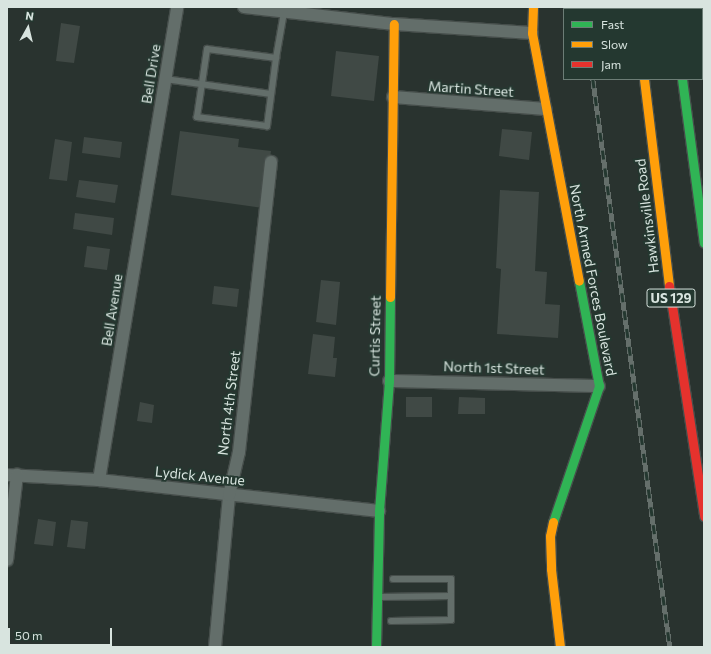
<!DOCTYPE html>
<style>
body{margin:0}
#map{position:relative;width:711px;height:654px;overflow:hidden;background:#29332f;font-family:Commissioner,sans-serif}
div>[style]{position:absolute}
.building>*{inset:0;background:#404945}
.roads{filter:drop-shadow(1px 0 #464e4b) drop-shadow(-1px 0 #464e4b) drop-shadow(0 1px #464e4b) drop-shadow(0 -1px #464e4b)}
.lane>*{height:6px;margin:-3px;padding:0 3px;transform-origin:3px;border-radius:3px;background:#636e6a}
.street>*{height:12px;margin:-6px;padding:0 6px;transform-origin:6px;border-radius:6px;background:#636e6a}
.fast>*{height:9px;margin:-4.5px;padding:0 4.5px;transform-origin:4.5px;border-radius:4.5px;background:#30b455}
.slow>*{height:9px;margin:-4.5px;padding:0 4.5px;transform-origin:4.5px;border-radius:4.5px;background:#ff9f0a}
.jam>*{height:9px;margin:-4.5px;padding:0 4.5px;transform-origin:4.5px;border-radius:4.5px;background:#e5322d}
.rail>*{height:4.5px;margin-top:-2.25px;transform-origin:0;background:repeating-linear-gradient(90deg,#243830 0 9px,#656f6b 0 18px);box-sizing:border-box;border-block:1px solid #656f6b}
span{translate:-50% -50%;white-space:nowrap;text-align:center;line-height:1.15;-webkit-text-stroke:3.5px #243830;paint-order:stroke}
.shield-label span{padding:1px 3px;background:#243830;border:1px solid;border-radius:3px;-webkit-text-stroke-width:0}
.shield-label{font-size:13px;color:#d8e4df;font-weight:700}
.street-label{font-size:14px;color:#d8e4df}
.frame{position:absolute;inset:0;border:8px solid #d8e4df;pointer-events:none}
.legend{position:absolute;left:563px;top:8px;width:140px;height:72px;box-sizing:border-box;background:#243830;border:1px solid #6c7d76;margin:0;padding:5px 7px;list-style:none;font-size:12px;color:#d8e4df}
.legend li{display:flex;align-items:center;gap:8px;height:20px}
.legend b{width:20px;border:1px solid #6c7d76}
.north{position:absolute;left:8px;top:8px;width:40px;height:40px;-webkit-text-stroke:3px #243830;paint-order:stroke;rotate:8deg;font-size:11px;font-weight:700;line-height:16px;text-align:center;color:#d8e4df}
.north::after{content:'';display:block;margin:auto;width:14px;height:18px;background:#d8e4df;clip-path:polygon(50% 0,100% 100%,50% 72%,0 100%)}
.scale{position:absolute;left:8px;top:628px;width:104px;height:18px;box-sizing:border-box;border:2px solid #d8e4df;border-top:0;padding-left:5px;font-size:12px;line-height:14px;white-space:nowrap;color:#d8e4df;-webkit-text-stroke:3px #243830;paint-order:stroke}
</style>
<div id="map">
<div class="building">
<div style="clip-path:polygon(61px 23px,80px 26px,74px 63px,56px 61px)"></div>
<div style="clip-path:polygon(336px 51px,379px 56px,374px 101px,331px 96px)"></div>
<div style="clip-path:polygon(502px 129px,532px 132px,529px 160px,499px 156px)"></div>
<div style="clip-path:polygon(180px 131px,239px 139px,238px 147px,271px 151px,263px 208px,171px 195px)"></div>
<div style="clip-path:polygon(84px 137px,122px 142px,120px 158px,82px 153px)"></div>
<div style="clip-path:polygon(55px 139px,72px 142px,67px 181px,49px 179px)"></div>
<div style="clip-path:polygon(79px 180px,118px 185px,115px 203px,76px 197px)"></div>
<div style="clip-path:polygon(500px 190px,539px 192px,535px 271px,547px 272px,545px 304px,560px 305px,558px 338px,497px 334px,501px 269px,496px 268px)"></div>
<div style="clip-path:polygon(75px 213px,114px 218px,112px 235px,73px 229px)"></div>
<div style="clip-path:polygon(87px 246px,110px 249px,107px 270px,84px 267px)"></div>
<div style="clip-path:polygon(321px 280px,340px 282px,336px 325px,316px 322px)"></div>
<div style="clip-path:polygon(214px 286px,239px 289px,237px 307px,212px 304px)"></div>
<div style="clip-path:polygon(313px 334px,335px 337px,333px 358px,337px 358px,335px 377px,308px 374px)"></div>
<div style="clip-path:polygon(406px 397px,432px 397px,432px 417px,406px 417px)"></div>
<div style="clip-path:polygon(459px 397px,485px 398px,485px 414px,458px 414px)"></div>
<div style="clip-path:polygon(140px 402px,154px 405px,152px 423px,137px 421px)"></div>
<div style="clip-path:polygon(38px 519px,56px 522px,53px 546px,34px 544px)"></div>
<div style="clip-path:polygon(71px 520px,88px 522px,85px 549px,67px 547px)"></div>
</div>
<div class="roads">
<div class="lane">
<div style="left:207px;top:49px;width:70px;rotate:7.4deg"></div>
<div style="left:276px;top:58px;width:69px;rotate:97.5deg"></div>
<div style="left:267px;top:126px;width:71px;rotate:-172.7deg"></div>
<div style="left:197px;top:117px;width:69px;rotate:-81.6deg"></div>
<div style="left:276px;top:58px;width:47px;rotate:-80.1deg"></div>
<div style="left:165px;top:79px;width:107px;rotate:8.1deg"></div>
<div style="left:393px;top:579px;width:58px"></div>
<div style="left:451px;top:579px;width:17px;rotate:90deg"></div>
<div style="left:379px;top:597px;width:72px;rotate:-0.8deg"></div>
<div style="left:451px;top:596px;width:24px;rotate:90deg"></div>
<div style="left:451px;top:620px;width:60px;rotate:179deg"></div>
</div>
<div class="street">
<div style="left:244px;top:7px;width:151px;rotate:6.5deg"></div>
<div style="left:394px;top:24px;width:138px;rotate:3.7deg"></div>
<div style="left:393px;top:97px;width:153px;rotate:4.5deg"></div>
<div style="left:389px;top:381px;width:210px;rotate:1.4deg"></div>
<div style="left:7px;top:475px;width:92px;rotate:3.1deg"></div>
<div style="left:99px;top:480px;width:282px;rotate:6.3deg"></div>
<div style="left:99px;top:480px;width:479px;rotate:-80.6deg"></div>
<div style="left:7px;top:560px;width:86px;rotate:-83.3deg"></div>
<div style="left:215px;top:647px;width:153px;rotate:-84.7deg"></div>
<div style="left:229px;top:495px;width:44px;rotate:-76.9deg"></div>
<div style="left:239px;top:452px;width:292px;rotate:-83.7deg"></div>
</div>
<div class="fast">
<div style="left:672px;top:7px;width:2px;rotate:90deg"></div>
<div style="left:682px;top:79px;width:165px;rotate:82.4deg"></div>
<div style="left:553px;top:522px;width:144px;rotate:-71.3deg"></div>
<div style="left:599px;top:386px;width:107px;rotate:-100.8deg"></div>
<div style="left:376px;top:647px;width:136px;rotate:-88.7deg"></div>
<div style="left:379px;top:511px;width:130px;rotate:-85.6deg"></div>
<div style="left:389px;top:381px;width:84px;rotate:-89.3deg"></div>
</div>
<div class="slow">
<div style="left:533px;top:7px;width:26px;rotate:92deg"></div>
<div style="left:532px;top:33px;width:252px;rotate:79.3deg"></div>
<div style="left:644px;top:79px;width:209px;rotate:83.1deg"></div>
<div style="left:390px;top:297px;width:273px;rotate:-89.2deg"></div>
<div style="left:553px;top:522px;width:14px;rotate:102deg"></div>
<div style="left:550px;top:536px;width:33px;rotate:88deg"></div>
<div style="left:551px;top:569px;width:79px;rotate:83.4deg"></div>
</div>
<div class="jam">
<div style="left:636px;top:7px;width:2px;rotate:90deg"></div>
<div style="left:669px;top:286px;width:233px;rotate:81.3deg"></div>
</div>
</div>
<div class="rail">
<div style="left:583px;top:7px;width:2px;rotate:90deg"></div>
<div style="left:593px;top:79px;width:573px;rotate:82.28deg"></div>
</div>
<div class="shield-label">
<span style="left:671px;top:298px">US 129</span>
</div>
<div class="street-label">
<span style="left:151px;top:74px;rotate:-81deg">Bell Drive</span>
<span style="left:471px;top:89px;rotate:4deg">Martin Street</span>
<span style="left:647px;top:216px;rotate:-97deg">Hawkinsville Road</span>
<span style="left:593px;top:280px;rotate:79deg">North Armed Forces Boulevard</span>
<span style="left:112px;top:310px;rotate:-81deg">Bell Avenue</span>
<span style="left:375px;top:336px;rotate:-89deg">Curtis Street</span>
<span style="left:494px;top:368px;rotate:2deg">North 1st Street</span>
<span style="left:229px;top:403px;rotate:-83deg">North 4th Street</span>
<span style="left:200px;top:476px;rotate:6deg">Lydick Avenue</span>
</div>
<div class="frame"></div>
<ul class="legend">
<li><b style="height:5px;background:#30b455"></b>Fast</li>
<li><b style="height:5px;background:#ff9f0a"></b>Slow</li>
<li><b style="height:5px;background:#e5322d"></b>Jam</li>
</ul>
<div class="north">N</div>
<div class="scale">50 m</div>
</div>
